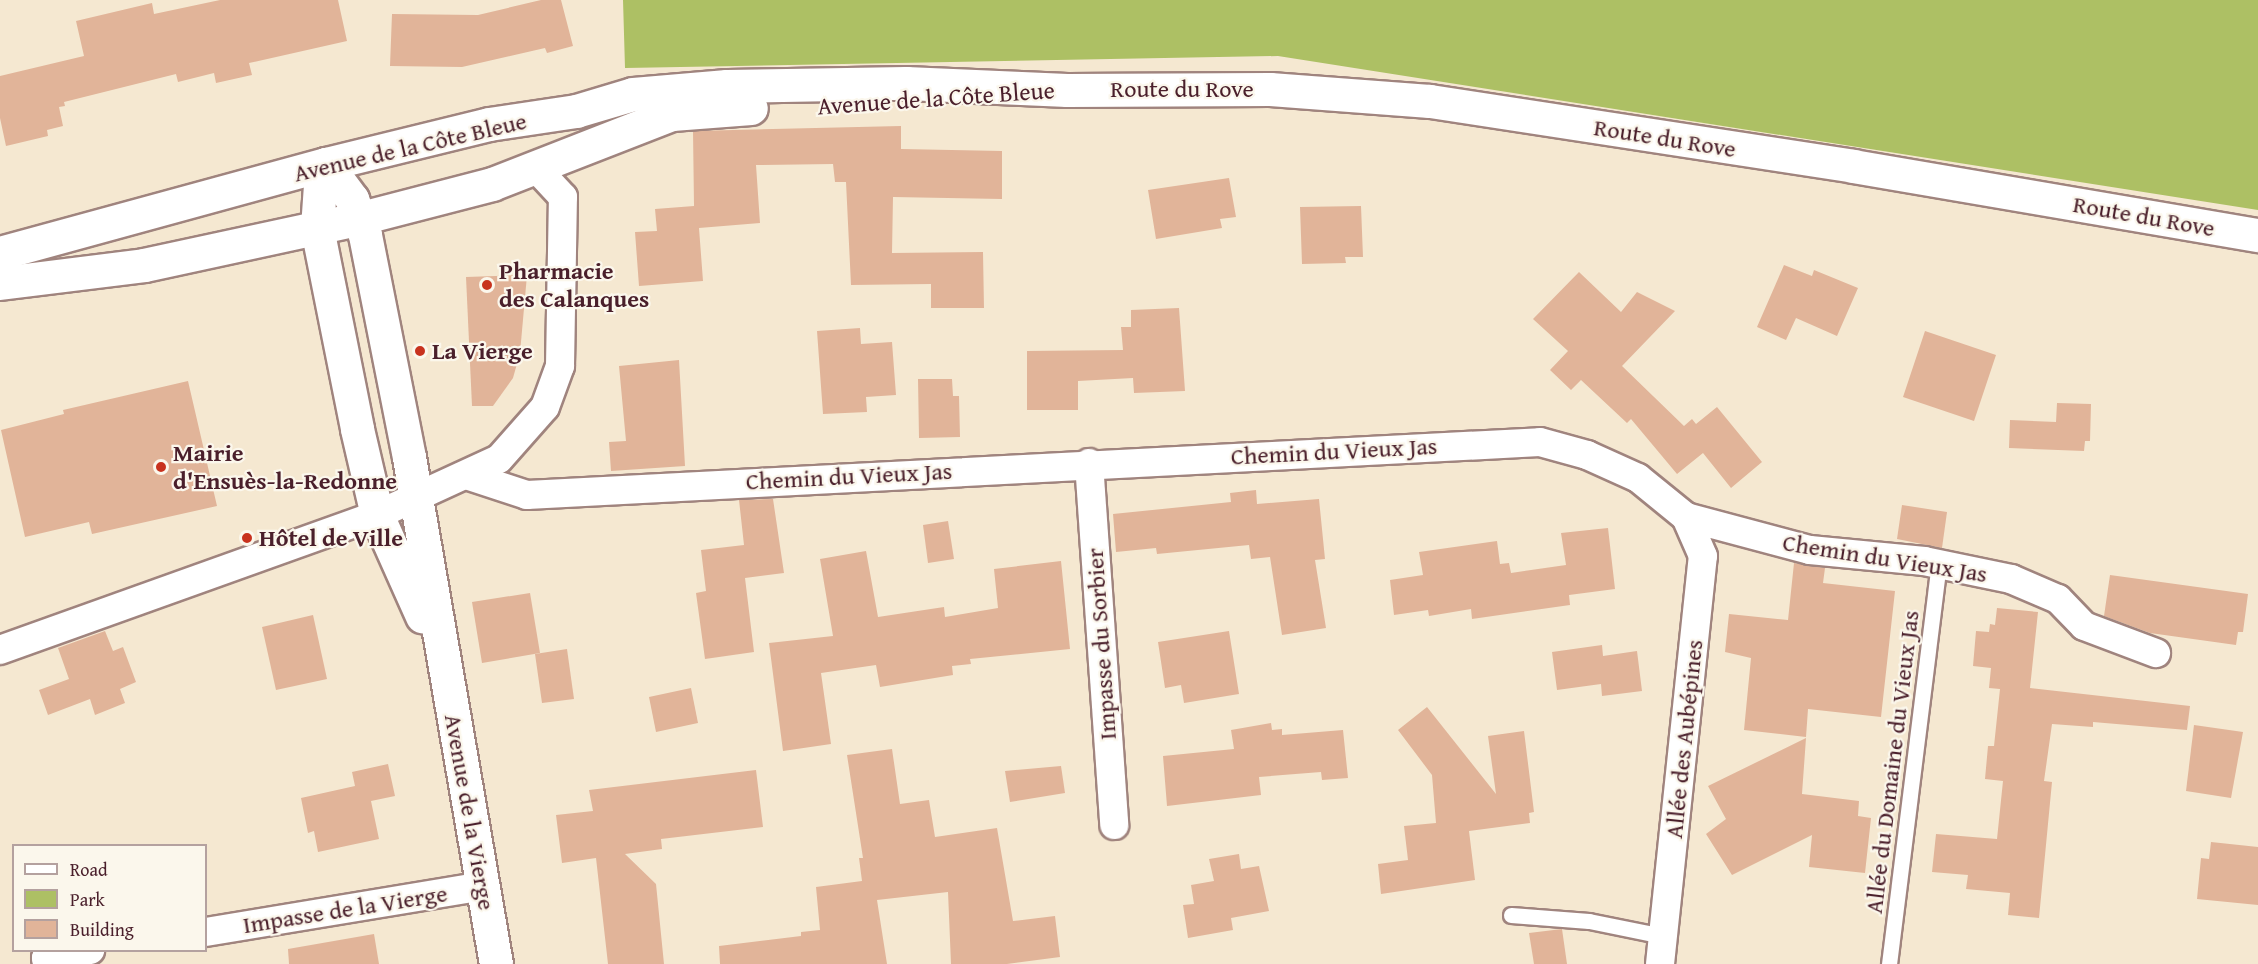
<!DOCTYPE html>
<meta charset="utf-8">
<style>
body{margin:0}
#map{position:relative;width:2258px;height:964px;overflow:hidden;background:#f5e8d1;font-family:"Gentium Book Plus",serif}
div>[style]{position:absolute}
.green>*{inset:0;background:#adc064}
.building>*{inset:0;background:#e1b499}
.roads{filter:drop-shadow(2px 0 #a0847e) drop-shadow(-2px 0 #a0847e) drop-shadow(0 2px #a0847e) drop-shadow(0 -2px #a0847e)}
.service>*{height:15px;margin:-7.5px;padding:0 7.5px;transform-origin:7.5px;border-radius:7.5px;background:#fff}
.minor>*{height:28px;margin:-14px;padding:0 14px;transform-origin:14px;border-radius:14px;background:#fff}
.tertiary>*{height:33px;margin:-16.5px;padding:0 16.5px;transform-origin:16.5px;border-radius:16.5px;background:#fff}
.secondary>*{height:33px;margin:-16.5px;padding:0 16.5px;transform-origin:16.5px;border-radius:16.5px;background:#fff}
.dots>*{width:16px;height:16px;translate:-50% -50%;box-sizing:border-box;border:3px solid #fbf7ec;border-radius:50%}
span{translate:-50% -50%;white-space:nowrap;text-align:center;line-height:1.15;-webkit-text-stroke:4.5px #fbf7ec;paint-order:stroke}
.street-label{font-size:24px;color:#4a1f2b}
.poi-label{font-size:24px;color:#4a1f2b;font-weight:700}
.left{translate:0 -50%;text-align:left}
.legend{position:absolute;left:12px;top:844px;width:195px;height:108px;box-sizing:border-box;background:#fbf7ec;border:2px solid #b4a19f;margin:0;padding:8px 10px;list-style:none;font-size:18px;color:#4a1f2b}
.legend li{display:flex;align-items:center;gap:12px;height:30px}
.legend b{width:30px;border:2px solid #b4a19f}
</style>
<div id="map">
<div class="green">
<div style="clip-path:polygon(623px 0,2258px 0,2258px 210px,1278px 56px,625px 68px)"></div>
</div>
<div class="building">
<div style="clip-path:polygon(220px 0,338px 0,347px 41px,249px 63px,252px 75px,216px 83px,214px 73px,178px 82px,176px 74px,64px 102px,65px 106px,59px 107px,63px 126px,47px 130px,48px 136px,6px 146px,0 118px,0 76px,84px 56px,76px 21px,152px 3px,154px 14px)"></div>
<div style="clip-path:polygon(541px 0,561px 0,573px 46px,547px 53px,545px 48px,462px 67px,390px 66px,392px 14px,478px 15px)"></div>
<div style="clip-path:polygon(901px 126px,901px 149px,1002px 151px,1002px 199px,893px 197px,892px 253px,983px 252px,984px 308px,931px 308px,931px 284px,851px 285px,846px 182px,835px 182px,833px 164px,756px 165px,760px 223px,699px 228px,703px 281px,639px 286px,635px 232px,657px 231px,655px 209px,694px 206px,693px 131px)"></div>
<div style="clip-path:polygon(1229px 178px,1236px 217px,1220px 219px,1222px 228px,1156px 239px,1148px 190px)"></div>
<div style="clip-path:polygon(1361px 206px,1363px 257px,1345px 257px,1346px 263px,1302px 264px,1300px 207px)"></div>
<div style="clip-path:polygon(1784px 265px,1812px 276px,1814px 270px,1858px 288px,1837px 336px,1796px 318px,1786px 340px,1757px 327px)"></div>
<div style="clip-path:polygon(1579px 272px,1621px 312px,1637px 292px,1675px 311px,1622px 366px,1684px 426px,1692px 419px,1696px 424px,1717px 407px,1762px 462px,1731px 488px,1703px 453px,1677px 474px,1631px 419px,1627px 423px,1581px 380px,1571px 390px,1550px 370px,1568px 351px,1533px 319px)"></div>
<div style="clip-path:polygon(527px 275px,520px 353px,513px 378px,493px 406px,472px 406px,466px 277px)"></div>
<div style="clip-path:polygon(1179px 308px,1185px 391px,1134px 393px,1133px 378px,1078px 381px,1078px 410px,1027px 410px,1027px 351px,1123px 350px,1121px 327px,1131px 327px,1131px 310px)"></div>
<div style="clip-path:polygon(860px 328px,861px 344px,892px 342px,896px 395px,866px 397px,867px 412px,823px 414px,817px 331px)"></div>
<div style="clip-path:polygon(1925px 331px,1996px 355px,1974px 421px,1903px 397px)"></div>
<div style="clip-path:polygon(679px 360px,685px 466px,611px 471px,609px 442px,626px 441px,619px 366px)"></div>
<div style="clip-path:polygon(918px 379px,952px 379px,953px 396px,959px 396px,960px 437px,919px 438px)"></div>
<div style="clip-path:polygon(188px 381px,217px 506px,92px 534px,89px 522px,25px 537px,1px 430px,64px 414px,63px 410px)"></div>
<div style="clip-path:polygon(2057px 403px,2091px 404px,2090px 441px,2085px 441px,2084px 451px,2009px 448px,2010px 420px,2056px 422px)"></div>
<div style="clip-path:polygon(1256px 490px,1257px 504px,1319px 499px,1325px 559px,1315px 560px,1326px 628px,1282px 635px,1270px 557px,1251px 559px,1249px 545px,1157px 554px,1156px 548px,1116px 552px,1113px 514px,1231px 502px,1230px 493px)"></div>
<div style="clip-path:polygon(773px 499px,784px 573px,745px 578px,754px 652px,705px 659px,696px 593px,706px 591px,701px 550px,744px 545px,739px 500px)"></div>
<div style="clip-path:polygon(1902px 505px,1947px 512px,1942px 548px,1897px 539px)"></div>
<div style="clip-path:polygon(948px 521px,954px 559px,928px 563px,923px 525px)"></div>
<div style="clip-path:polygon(1608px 528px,1615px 589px,1569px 595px,1570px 605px,1472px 619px,1471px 609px,1429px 616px,1428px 610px,1394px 615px,1390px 580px,1423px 575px,1419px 552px,1497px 541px,1500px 564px,1509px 563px,1511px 573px,1566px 565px,1561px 533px)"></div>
<div style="clip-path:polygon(866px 551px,878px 617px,944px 607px,945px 617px,998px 608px,994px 569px,1061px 561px,1070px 649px,970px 659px,971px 664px,952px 666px,953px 675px,880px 687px,876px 665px,821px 673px,831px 744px,783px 751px,769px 643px,833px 636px,820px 559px)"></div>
<div style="clip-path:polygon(1794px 563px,1825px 568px,1823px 583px,1895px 591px,1881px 717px,1808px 709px,1806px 737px,1744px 730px,1751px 658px,1725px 652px,1729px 614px,1788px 620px)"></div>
<div style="clip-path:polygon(2110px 575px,2248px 594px,2243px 632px,2238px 632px,2236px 645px,2150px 633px,2104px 616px)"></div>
<div style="clip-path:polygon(530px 593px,540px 653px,482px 663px,472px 602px)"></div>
<div style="clip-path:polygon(1997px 608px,2038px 612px,2030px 688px,2190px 706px,2187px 730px,2093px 722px,2093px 727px,2052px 724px,2044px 781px,2052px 782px,2039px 918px,2008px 915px,2010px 893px,1966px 889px,1968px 875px,1932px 872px,1936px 834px,1997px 839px,2003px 781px,1985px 779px,1988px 746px,1994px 746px,2000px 689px,1989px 688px,1991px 668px,1973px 666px,1976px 631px,1989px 632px,1990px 624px,1995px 625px)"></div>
<div style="clip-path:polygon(313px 615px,327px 679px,276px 690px,262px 627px)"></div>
<div style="clip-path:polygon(105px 631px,113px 651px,123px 647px,136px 682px,120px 689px,125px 703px,95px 715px,90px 699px,48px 715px,39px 690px,69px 679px,58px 648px)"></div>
<div style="clip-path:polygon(1229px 631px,1239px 694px,1184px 703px,1181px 685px,1165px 688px,1158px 642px)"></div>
<div style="clip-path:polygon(1602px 645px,1603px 656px,1637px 651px,1642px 691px,1602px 696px,1601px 684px,1557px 690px,1552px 652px)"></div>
<div style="clip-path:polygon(567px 649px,574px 699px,542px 703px,535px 654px)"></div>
<div style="clip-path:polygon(691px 688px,698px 723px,656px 732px,649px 697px)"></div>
<div style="clip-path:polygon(1427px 707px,1496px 794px,1488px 736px,1524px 731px,1534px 812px,1529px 813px,1530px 823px,1469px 831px,1475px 880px,1381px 894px,1378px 864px,1408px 860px,1404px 826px,1436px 823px,1432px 775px,1398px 730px)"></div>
<div style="clip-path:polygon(1271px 723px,1272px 730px,1282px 729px,1282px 735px,1343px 730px,1348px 778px,1322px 780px,1321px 772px,1259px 777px,1261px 795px,1167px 806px,1163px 756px,1234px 749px,1231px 730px)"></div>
<div style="clip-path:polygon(2194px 725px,2243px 732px,2231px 798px,2186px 791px)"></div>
<div style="clip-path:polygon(1806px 738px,1802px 794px,1859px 801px,1858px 816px,1871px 818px,1865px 873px,1809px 867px,1812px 835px,1732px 875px,1706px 834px,1726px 819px,1708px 786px)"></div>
<div style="clip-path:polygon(892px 749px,900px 804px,929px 800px,935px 837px,997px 828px,1013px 921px,1055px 916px,1060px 957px,1007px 964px,951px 964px,948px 892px,877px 900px,887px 964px,720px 964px,719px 946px,801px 936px,801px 932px,820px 930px,816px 887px,862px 881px,859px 858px,863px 858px,847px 755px)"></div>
<div style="clip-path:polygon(388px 764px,395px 796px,371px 801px,379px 839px,318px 852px,314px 831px,308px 833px,301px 798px,355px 786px,352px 772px)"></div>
<div style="clip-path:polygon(1061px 766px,1065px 793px,1010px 802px,1005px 771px)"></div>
<div style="clip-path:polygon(756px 770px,763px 827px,661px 839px,662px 849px,625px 854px,656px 884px,664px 964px,608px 964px,596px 858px,562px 863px,556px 815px,593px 811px,589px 790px)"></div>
<div style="clip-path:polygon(2211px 842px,2258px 847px,2258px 905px,2197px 899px,2201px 858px,2209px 859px)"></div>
<div style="clip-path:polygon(1239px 854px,1241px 869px,1259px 866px,1269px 911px,1231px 918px,1233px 930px,1188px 938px,1183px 905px,1194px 904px,1191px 885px,1214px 881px,1209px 859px)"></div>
<div style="clip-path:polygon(1562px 929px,1567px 964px,1534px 964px,1529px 933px)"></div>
<div style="clip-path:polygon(374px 934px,379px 964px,289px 964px,288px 949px)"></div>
</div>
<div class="roads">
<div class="service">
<div style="left:1511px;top:915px;width:78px;rotate:4.4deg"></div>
<div style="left:1589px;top:921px;width:76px;rotate:11.5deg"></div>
<div style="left:1889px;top:964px;width:402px;rotate:-82.9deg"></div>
</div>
<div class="minor">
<div style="left:1089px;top:463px;width:363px;rotate:86deg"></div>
<div style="left:469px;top:476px;width:61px;rotate:18.1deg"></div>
<div style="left:527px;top:495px;width:1014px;rotate:-2.99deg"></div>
<div style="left:1540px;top:442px;width:49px;rotate:15.5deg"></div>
<div style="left:1587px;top:455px;width:56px;rotate:24.3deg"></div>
<div style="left:1638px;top:478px;width:62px;rotate:39.1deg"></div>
<div style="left:1686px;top:517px;width:128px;rotate:14.9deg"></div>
<div style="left:1810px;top:550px;width:115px;rotate:5.5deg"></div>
<div style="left:1924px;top:561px;width:89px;rotate:11.7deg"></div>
<div style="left:2011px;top:579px;width:51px;rotate:23.1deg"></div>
<div style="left:2058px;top:599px;width:37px;rotate:46deg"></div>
<div style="left:2084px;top:626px;width:77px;rotate:20.6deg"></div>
<div style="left:0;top:650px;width:400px;rotate:-19.7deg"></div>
<div style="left:377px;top:515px;width:134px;rotate:-24.7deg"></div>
<div style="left:499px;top:459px;width:69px;rotate:-48.5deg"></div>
<div style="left:545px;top:407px;width:44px;rotate:-69.9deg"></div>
<div style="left:560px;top:366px;width:169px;rotate:-89deg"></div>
<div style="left:563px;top:197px;width:41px;rotate:-133deg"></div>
<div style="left:206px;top:932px;width:282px;rotate:-9.4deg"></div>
<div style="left:47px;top:964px;width:6px;rotate:-99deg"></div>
<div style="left:46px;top:958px;width:45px;rotate:-10.3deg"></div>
<div style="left:1660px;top:964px;width:410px;rotate:-84deg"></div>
<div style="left:1703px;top:556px;width:43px;rotate:-113.6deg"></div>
</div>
<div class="tertiary">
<div style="left:326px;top:164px;width:44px;rotate:53.4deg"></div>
<div style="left:352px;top:199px;width:38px;rotate:70deg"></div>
<div style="left:365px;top:235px;width:226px;rotate:78.8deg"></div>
<div style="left:409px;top:457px;width:514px;rotate:80.26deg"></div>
<div style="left:326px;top:164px;width:22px;rotate:106deg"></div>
<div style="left:320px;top:185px;width:43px;rotate:94deg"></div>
<div style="left:317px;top:228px;width:205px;rotate:78.7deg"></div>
<div style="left:357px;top:429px;width:88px;rotate:76.9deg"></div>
<div style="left:377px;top:515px;width:111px;rotate:66deg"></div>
</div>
<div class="secondary">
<div style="left:0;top:253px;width:338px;rotate:-15.3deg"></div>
<div style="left:326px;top:164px;width:168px;rotate:-13.8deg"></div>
<div style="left:489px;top:124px;width:88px;rotate:-8.5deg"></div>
<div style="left:576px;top:111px;width:59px;rotate:-16.6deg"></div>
<div style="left:633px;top:94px;width:94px;rotate:-4.9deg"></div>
<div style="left:727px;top:86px;width:179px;rotate:-1deg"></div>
<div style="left:906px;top:83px;width:161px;rotate:2.5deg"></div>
<div style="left:1067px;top:90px;width:203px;rotate:-0.3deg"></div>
<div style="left:1270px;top:89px;width:160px;rotate:4.3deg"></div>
<div style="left:1430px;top:101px;width:428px;rotate:8.7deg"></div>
<div style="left:1853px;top:166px;width:411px;rotate:9.7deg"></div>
<div style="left:0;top:283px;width:145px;rotate:-7.1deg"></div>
<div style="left:144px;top:265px;width:222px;rotate:-12.2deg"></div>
<div style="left:361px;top:218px;width:135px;rotate:-14.5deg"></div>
<div style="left:492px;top:184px;width:193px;rotate:-21.3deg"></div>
<div style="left:672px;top:114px;width:79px;rotate:-4.3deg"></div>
</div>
</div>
<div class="dots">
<div style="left:487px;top:285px;background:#c8321e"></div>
<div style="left:420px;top:351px;background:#c8321e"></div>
<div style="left:161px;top:467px;background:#c8321e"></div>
<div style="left:247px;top:538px;background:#c8321e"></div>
</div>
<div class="street-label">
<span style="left:1182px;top:89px">Route du Rove</span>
<span style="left:936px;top:98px;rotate:-4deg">Avenue de la Côte Bleue</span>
<span style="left:1665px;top:138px;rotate:9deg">Route du Rove</span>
<span style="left:410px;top:147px;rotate:-13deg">Avenue de la Côte Bleue</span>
<span style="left:2144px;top:216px;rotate:10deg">Route du Rove</span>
<span style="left:1334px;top:451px;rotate:-3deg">Chemin du Vieux Jas</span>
<span style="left:849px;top:476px;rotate:-3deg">Chemin du Vieux Jas</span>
<span style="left:1885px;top:558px;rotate:9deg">Chemin du Vieux Jas</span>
<span style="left:1101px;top:644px;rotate:-94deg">Impasse du Sorbier</span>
<span style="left:1684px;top:739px;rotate:-84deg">Allée des Aubépines</span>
<span style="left:1892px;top:762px;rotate:-83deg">Allée du Domaine du Vieux Jas</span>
<span style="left:470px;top:812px;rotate:80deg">Avenue de la Vierge</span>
<span style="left:345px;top:909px;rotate:-9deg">Impasse de la Vierge</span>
</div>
<div class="poi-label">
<span class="left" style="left:499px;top:285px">Pharmacie<br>des Calanques</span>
<span class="left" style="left:432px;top:351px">La Vierge</span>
<span class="left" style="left:173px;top:467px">Mairie<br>d'Ensuès-la-Redonne</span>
<span class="left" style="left:259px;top:538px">Hôtel de Ville</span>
</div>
<ul class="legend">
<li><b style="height:8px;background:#fff"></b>Road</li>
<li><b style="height:16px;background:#adc064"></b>Park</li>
<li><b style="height:16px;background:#e1b499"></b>Building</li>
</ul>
</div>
